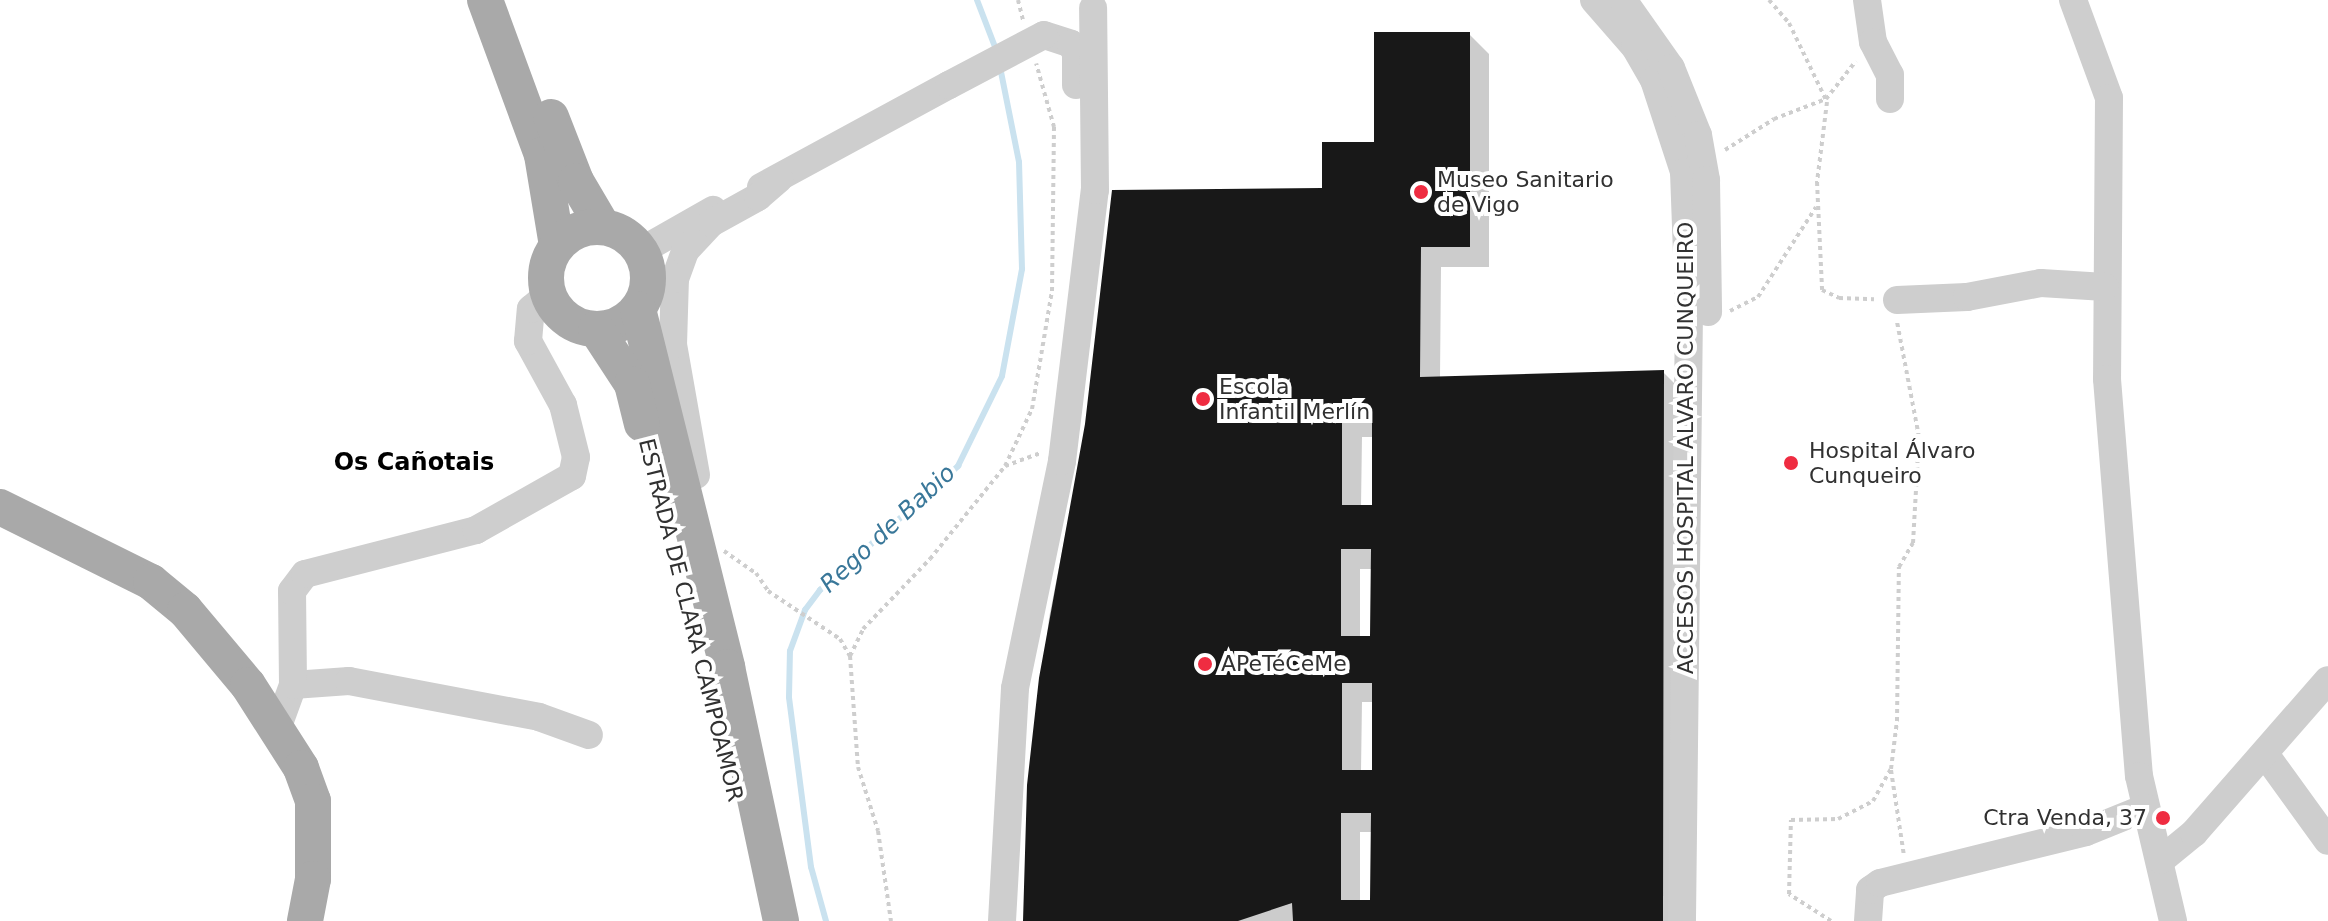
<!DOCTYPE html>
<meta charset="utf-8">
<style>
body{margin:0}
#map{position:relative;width:2328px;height:921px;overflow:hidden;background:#fff;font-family:"DejaVu Sans",sans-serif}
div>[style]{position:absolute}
.shadow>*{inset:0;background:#0003}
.stream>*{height:6px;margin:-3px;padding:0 3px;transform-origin:3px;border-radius:3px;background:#cae2ef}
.building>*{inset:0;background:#181818}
.path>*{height:4px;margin-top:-2px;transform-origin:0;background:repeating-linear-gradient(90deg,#cecece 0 4px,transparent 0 8px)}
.minor>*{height:28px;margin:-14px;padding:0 14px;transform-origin:14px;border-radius:14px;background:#cecece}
.major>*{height:36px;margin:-18px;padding:0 18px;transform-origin:18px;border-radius:18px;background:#a9a9a9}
.major>.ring{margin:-18px;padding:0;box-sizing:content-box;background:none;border:36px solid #a9a9a9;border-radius:50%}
.minor-bridge>*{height:28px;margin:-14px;padding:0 14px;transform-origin:14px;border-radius:14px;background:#cecece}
.dots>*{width:22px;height:22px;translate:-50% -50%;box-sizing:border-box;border:4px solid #fff;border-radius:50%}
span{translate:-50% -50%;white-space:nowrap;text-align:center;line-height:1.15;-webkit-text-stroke:8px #fff;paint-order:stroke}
.poi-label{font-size:22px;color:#313131}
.left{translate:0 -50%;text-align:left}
.right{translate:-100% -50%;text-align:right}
.street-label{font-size:22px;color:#313131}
.neighbourhood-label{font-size:24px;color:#000;font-weight:700}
.water-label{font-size:24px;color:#397799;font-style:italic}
</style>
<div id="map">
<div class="shadow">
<div style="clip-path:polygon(evenodd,1469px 34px,1489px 54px,1489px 267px,1441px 267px,1440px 378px,1663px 372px,1683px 392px,1681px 921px,1025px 921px,1029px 786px,1049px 618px,1087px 424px,1376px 144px,1469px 34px,1362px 437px,1374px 437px,1374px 507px,1361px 507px,1362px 437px,1469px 34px,1360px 569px,1373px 569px,1372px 638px,1360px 638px,1360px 569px,1469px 34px,1362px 702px,1374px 702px,1374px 772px,1361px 772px,1362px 702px,1469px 34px,1360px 832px,1373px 832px,1372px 902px,1360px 902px,1360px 832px)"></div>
</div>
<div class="stream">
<div style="left:977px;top:0;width:56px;rotate:69deg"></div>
<div style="left:826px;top:921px;width:56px;rotate:-105.5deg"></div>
<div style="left:811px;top:867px;width:171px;rotate:-97.4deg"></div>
<div style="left:789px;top:697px;width:46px;rotate:-88.8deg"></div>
<div style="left:790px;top:651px;width:44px;rotate:-69.9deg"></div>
<div style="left:805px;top:610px;width:25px;rotate:-53deg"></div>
<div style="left:820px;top:590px;width:186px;rotate:-41.9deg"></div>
<div style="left:958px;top:466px;width:100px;rotate:-63.9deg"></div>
<div style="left:1002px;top:376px;width:109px;rotate:-79.4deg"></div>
<div style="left:1022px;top:269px;width:107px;rotate:-91.6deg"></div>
<div style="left:1019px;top:162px;width:97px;rotate:-101.3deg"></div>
</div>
<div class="building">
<div style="clip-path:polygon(evenodd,1374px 32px,1470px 32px,1470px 247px,1421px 247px,1420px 377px,1664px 370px,1663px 921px,1293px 921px,1292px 903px,1238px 921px,1023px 921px,1027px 785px,1039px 678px,1085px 424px,1112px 190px,1322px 188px,1322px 142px,1374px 142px,1374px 32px,1342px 418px,1372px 418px,1372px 505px,1342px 505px,1342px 418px,1374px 32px,1341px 549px,1371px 549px,1370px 636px,1341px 636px,1341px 549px,1374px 32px,1342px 683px,1372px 683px,1372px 770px,1342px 770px,1342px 683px,1374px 32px,1341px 813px,1371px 813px,1370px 900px,1341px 900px,1341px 813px)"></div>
</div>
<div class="path">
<div style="left:1018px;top:0;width:21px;rotate:76deg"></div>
<div style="left:1769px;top:0;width:30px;rotate:49deg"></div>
<div style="left:1789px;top:23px;width:88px;rotate:64.3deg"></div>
<div style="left:1827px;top:102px;width:81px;rotate:97.1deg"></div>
<div style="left:1817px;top:182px;width:108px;rotate:87.3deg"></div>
<div style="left:1822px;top:290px;width:19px;rotate:25deg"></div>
<div style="left:1839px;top:298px;width:35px;rotate:2deg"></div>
<div style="left:1725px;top:150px;width:58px;rotate:-32.3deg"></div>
<div style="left:1774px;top:119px;width:56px;rotate:-21deg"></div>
<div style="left:1826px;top:99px;width:48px;rotate:-51.7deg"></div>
<div style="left:1730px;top:311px;width:31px;rotate:-27deg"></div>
<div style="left:1758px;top:297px;width:107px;rotate:-57.2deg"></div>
<div style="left:1005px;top:466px;width:63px;rotate:-64.7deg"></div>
<div style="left:1032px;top:409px;width:120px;rotate:-80.4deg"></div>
<div style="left:1052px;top:291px;width:164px;rotate:-89.3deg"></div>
<div style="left:1054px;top:127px;width:66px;rotate:-105.7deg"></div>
<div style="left:724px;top:551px;width:39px;rotate:35deg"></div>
<div style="left:756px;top:573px;width:22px;rotate:56deg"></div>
<div style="left:768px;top:591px;width:87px;rotate:33.7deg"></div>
<div style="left:840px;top:639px;width:20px;rotate:60deg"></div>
<div style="left:850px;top:656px;width:111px;rotate:85.9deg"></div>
<div style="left:858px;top:767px;width:67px;rotate:72.6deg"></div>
<div style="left:878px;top:831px;width:91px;rotate:81.8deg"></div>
<div style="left:850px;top:656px;width:30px;rotate:-64deg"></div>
<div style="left:863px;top:629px;width:97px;rotate:-46.3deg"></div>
<div style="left:930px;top:559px;width:119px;rotate:-51.1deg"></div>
<div style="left:1005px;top:466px;width:38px;rotate:-20deg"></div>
<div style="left:1891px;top:770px;width:87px;rotate:81.4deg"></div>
<div style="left:1831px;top:921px;width:50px;rotate:-147.3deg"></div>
<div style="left:1789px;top:894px;width:74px;rotate:-88.5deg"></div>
<div style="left:1791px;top:820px;width:47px;rotate:-1.2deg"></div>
<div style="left:1838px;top:819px;width:39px;rotate:-27deg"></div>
<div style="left:1873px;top:801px;width:37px;rotate:-61deg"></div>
<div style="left:1891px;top:769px;width:48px;rotate:-82.9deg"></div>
<div style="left:1897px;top:721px;width:154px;rotate:-89.3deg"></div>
<div style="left:1899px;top:567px;width:28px;rotate:-60deg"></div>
<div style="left:1913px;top:543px;width:106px;rotate:-86.8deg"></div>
<div style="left:1919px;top:437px;width:117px;rotate:-100.8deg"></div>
</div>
<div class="minor">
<div style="left:1594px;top:0;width:62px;rotate:48.9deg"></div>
<div style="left:1635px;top:47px;width:38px;rotate:60deg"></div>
<div style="left:1654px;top:80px;width:97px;rotate:71.9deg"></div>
<div style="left:1684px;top:172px;width:139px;rotate:87.9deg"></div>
<div style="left:1689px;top:311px;width:610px;rotate:90.66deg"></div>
<div style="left:1623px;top:0;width:83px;rotate:54.8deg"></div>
<div style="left:1671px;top:68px;width:72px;rotate:68.1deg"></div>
<div style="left:1698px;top:135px;width:46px;rotate:79.9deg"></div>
<div style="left:1706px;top:180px;width:132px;rotate:89.1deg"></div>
<div style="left:1867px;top:0;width:42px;rotate:81.9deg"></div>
<div style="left:1873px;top:42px;width:37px;rotate:63deg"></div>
<div style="left:1890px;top:75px;width:24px;rotate:90deg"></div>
<div style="left:2073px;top:0;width:104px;rotate:69.8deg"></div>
<div style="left:2109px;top:98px;width:281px;rotate:90.4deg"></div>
<div style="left:2107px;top:379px;width:398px;rotate:85.4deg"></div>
<div style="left:2139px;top:776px;width:149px;rotate:76.8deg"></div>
<div style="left:1044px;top:35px;width:28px;rotate:18deg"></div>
<div style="left:1071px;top:44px;width:10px;rotate:61deg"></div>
<div style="left:1076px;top:53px;width:32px;rotate:90deg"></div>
<div style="left:761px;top:187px;width:214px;rotate:-28.5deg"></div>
<div style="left:641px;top:251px;width:83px;rotate:-29.7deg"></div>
<div style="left:1897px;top:300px;width:70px;rotate:-2.5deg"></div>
<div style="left:1967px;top:297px;width:75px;rotate:-10.7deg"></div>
<div style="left:2041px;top:283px;width:64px;rotate:3.6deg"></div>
<div style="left:696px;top:475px;width:132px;rotate:-100deg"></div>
<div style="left:673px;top:345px;width:66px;rotate:-88.3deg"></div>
<div style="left:675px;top:279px;width:30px;rotate:-70deg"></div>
<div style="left:685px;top:251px;width:38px;rotate:-47deg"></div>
<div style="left:711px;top:223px;width:54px;rotate:-29deg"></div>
<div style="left:758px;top:197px;width:28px;rotate:-41deg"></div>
<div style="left:293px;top:685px;width:56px;rotate:-4.1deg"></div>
<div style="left:349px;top:681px;width:193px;rotate:10.7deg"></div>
<div style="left:539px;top:717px;width:53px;rotate:19.8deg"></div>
<div style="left:277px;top:729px;width:47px;rotate:-70deg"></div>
<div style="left:293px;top:685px;width:94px;rotate:-90.6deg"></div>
<div style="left:292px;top:591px;width:21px;rotate:-53deg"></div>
<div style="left:305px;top:574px;width:177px;rotate:-14.4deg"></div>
<div style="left:476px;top:530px;width:110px;rotate:-29.4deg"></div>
<div style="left:572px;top:476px;width:19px;rotate:-78deg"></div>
<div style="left:576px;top:457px;width:54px;rotate:-104deg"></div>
<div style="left:563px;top:405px;width:73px;rotate:-118.7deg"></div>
<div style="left:528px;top:341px;width:32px;rotate:-85deg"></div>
<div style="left:531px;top:309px;width:23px;rotate:-40deg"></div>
<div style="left:2265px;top:754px;width:107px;rotate:54.1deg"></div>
<div style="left:2161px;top:860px;width:43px;rotate:-39.3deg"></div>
<div style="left:2194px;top:833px;width:203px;rotate:-48.8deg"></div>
<div style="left:1002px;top:921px;width:233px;rotate:-86.8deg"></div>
<div style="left:1015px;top:688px;width:232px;rotate:-78.3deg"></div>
<div style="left:1062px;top:461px;width:273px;rotate:-83.1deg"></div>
<div style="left:1095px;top:190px;width:182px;rotate:-90.6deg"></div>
<div style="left:1868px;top:921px;width:31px;rotate:-86deg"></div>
<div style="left:1870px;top:890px;width:12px;rotate:-35deg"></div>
<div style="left:1880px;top:883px;width:212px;rotate:-13.9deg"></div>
<div style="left:2086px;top:832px;width:64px;rotate:-22.1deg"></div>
</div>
<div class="major">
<div style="left:485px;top:0;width:165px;rotate:69.8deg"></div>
<div style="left:542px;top:155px;width:92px;rotate:80.6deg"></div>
<div style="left:551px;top:117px;width:69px;rotate:68.7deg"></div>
<div style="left:576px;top:181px;width:53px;rotate:59.6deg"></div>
<div class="ring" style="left:546px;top:227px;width:66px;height:66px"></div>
<div style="left:638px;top:309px;width:369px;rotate:76deg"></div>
<div style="left:727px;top:667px;width:260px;rotate:78deg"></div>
<div style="left:596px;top:329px;width:66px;rotate:56.8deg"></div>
<div style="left:632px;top:384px;width:41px;rotate:76deg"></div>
<div style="left:0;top:507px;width:169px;rotate:26.4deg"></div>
<div style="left:151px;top:582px;width:44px;rotate:39.5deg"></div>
<div style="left:185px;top:610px;width:98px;rotate:50deg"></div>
<div style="left:248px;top:685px;width:98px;rotate:57.4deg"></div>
<div style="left:301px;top:768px;width:35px;rotate:70deg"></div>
<div style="left:313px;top:801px;width:78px;rotate:90deg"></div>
<div style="left:313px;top:879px;width:43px;rotate:100.8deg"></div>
</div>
<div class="minor-bridge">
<div style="left:949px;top:85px;width:107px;rotate:-27.8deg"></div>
</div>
<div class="dots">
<div style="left:1421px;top:192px;background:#ef2c41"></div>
<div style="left:1203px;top:399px;background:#ef2c41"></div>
<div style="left:1791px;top:463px;background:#ef2c41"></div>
<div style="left:1205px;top:664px;background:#ef2c41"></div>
<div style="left:2163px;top:818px;background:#ef2c41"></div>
</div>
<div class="poi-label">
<span class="left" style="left:1437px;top:192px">Museo Sanitario<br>de Vigo</span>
<span class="left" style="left:1219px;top:399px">Escola<br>Infantil Merlín</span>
<span class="left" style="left:1809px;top:463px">Hospital Álvaro<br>Cunqueiro</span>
<span class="left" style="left:1221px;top:664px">APeTéCeMe</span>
<span class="right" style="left:2147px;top:818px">Ctra Venda, 37</span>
</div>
<div class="street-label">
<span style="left:1686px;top:448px;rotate:-90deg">ACCESOS HOSPITAL ALVARO CUNQUEIRO</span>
<span style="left:691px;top:620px;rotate:76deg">ESTRADA DE CLARA CAMPOAMOR</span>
</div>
<div class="neighbourhood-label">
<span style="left:414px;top:463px">Os Cañotais</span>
</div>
<div class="water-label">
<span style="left:888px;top:529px;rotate:-43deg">Rego de Babio</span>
</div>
</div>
